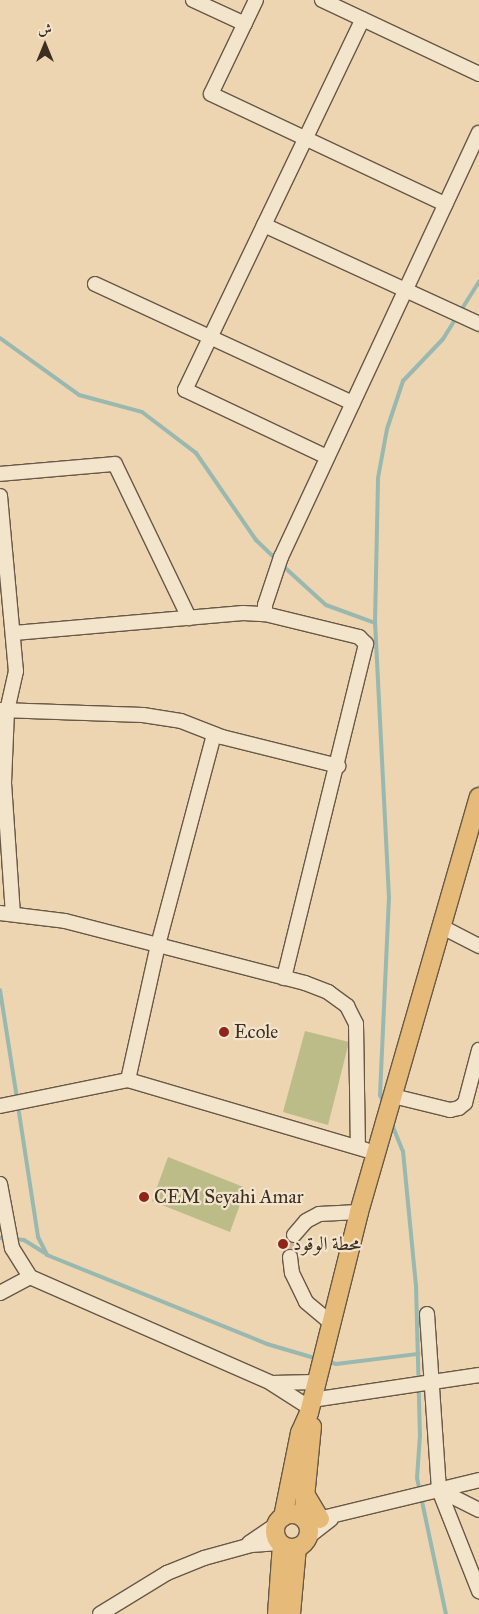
<!DOCTYPE html>
<meta charset="utf-8">
<style>
body{margin:0}
#map{position:relative;width:479px;height:1614px;overflow:hidden;background:#ecd5b0;font-family:"IM FELL Great Primer",Amiri,serif}
div>[style]{position:absolute}
.green>*{inset:0;background:#bcbc88}
.stream>*{height:4px;margin:-2px;padding:0 2px;transform-origin:2px;border-radius:2px;background:#99b8b0}
.minor-tunnel>*{height:14px;margin-top:-7px;transform-origin:0;background:repeating-linear-gradient(90deg,#c9b494 0 14px,transparent 0 21px)}
.roads{filter:drop-shadow(1px 0 #685846) drop-shadow(-1px 0 #685846) drop-shadow(0 1px #685846) drop-shadow(0 -1px #685846)}
.minor>*{height:14px;margin:-7px;padding:0 7px;transform-origin:7px;border-radius:7px;background:#f3e4cc}
.major>*{height:18px;margin:-9px;padding:0 9px;transform-origin:9px;border-radius:9px;background:#e6ba78}
.major>.ring{margin:-9px;padding:0;box-sizing:content-box;background:none;border:18px solid #e6ba78;border-radius:50%}
.dots>*{width:14px;height:14px;translate:-50% -50%;box-sizing:border-box;border:2px solid #f3e4cc;border-radius:50%}
span{translate:-50% -50%;white-space:nowrap;text-align:center;line-height:1.15;-webkit-text-stroke:4.5px #f3e4cc;paint-order:stroke}
.poi-label{font-size:19px;color:#3c2e23}
.left{translate:0 -50%;text-align:left}
.north{position:absolute;left:20px;top:20px;width:50px;height:50px;-webkit-text-stroke:4px #f3e4cc;paint-order:stroke;rotate:0deg;font-size:14px;font-weight:700;line-height:20px;text-align:center;color:#3c2e23}
.north::after{content:'';display:block;margin:auto;width:18px;height:22px;background:#3c2e23;clip-path:polygon(50% 0,100% 100%,50% 72%,0 100%)}
</style>
<div id="map">
<div class="green">
<div style="clip-path:polygon(305px 1031px,349px 1042px,328px 1125px,283px 1112px)"></div>
<div style="clip-path:polygon(168px 1157px,246px 1188px,230px 1232px,152px 1201px)"></div>
</div>
<div class="stream">
<div style="left:460px;top:312px;width:36px;rotate:-58deg"></div>
<div style="left:0;top:338px;width:97px;rotate:35.8deg"></div>
<div style="left:79px;top:395px;width:65px;rotate:15.1deg"></div>
<div style="left:142px;top:412px;width:68px;rotate:37.2deg"></div>
<div style="left:196px;top:453px;width:106px;rotate:55.4deg"></div>
<div style="left:256px;top:540px;width:29px;rotate:44deg"></div>
<div style="left:282px;top:565px;width:59px;rotate:42.3deg"></div>
<div style="left:326px;top:605px;width:52px;rotate:20.2deg"></div>
<div style="left:0;top:990px;width:110px;rotate:81.1deg"></div>
<div style="left:384px;top:1104px;width:10px;rotate:-114deg"></div>
<div style="left:380px;top:1095px;width:197px;rotate:-87.4deg"></div>
<div style="left:389px;top:898px;width:275px;rotate:-92.9deg"></div>
<div style="left:375px;top:623px;width:145px;rotate:-88.8deg"></div>
<div style="left:378px;top:478px;width:50px;rotate:-79.6deg"></div>
<div style="left:387px;top:429px;width:51px;rotate:-71.6deg"></div>
<div style="left:403px;top:381px;width:58px;rotate:-46.4deg"></div>
<div style="left:443px;top:339px;width:25px;rotate:-58deg"></div>
<div style="left:18px;top:1106px;width:133px;rotate:81.3deg"></div>
<div style="left:38px;top:1237px;width:20px;rotate:63deg"></div>
<div style="left:47px;top:1255px;width:237px;rotate:22deg"></div>
<div style="left:267px;top:1344px;width:53px;rotate:16.4deg"></div>
<div style="left:391px;top:1122px;width:31px;rotate:68deg"></div>
<div style="left:403px;top:1151px;width:135px;rotate:84.5deg"></div>
<div style="left:416px;top:1285px;width:150px;rotate:88.5deg"></div>
<div style="left:420px;top:1435px;width:43px;rotate:94deg"></div>
<div style="left:417px;top:1478px;width:139px;rotate:78deg"></div>
<div style="left:0;top:1238px;width:24px;rotate:5deg"></div>
<div style="left:24px;top:1240px;width:26px;rotate:32deg"></div>
<div style="left:327px;top:1361px;width:9px;rotate:18deg"></div>
<div style="left:336px;top:1364px;width:83px;rotate:-7deg"></div>
</div>
<div class="minor-tunnel">
<div style="left:290px;top:1257px;width:22px;rotate:-80deg"></div>
</div>
<div class="roads">
<div class="minor">
<div style="left:193px;top:0;width:57px;rotate:24.8deg"></div>
<div style="left:256px;top:0;width:104px;rotate:115.6deg"></div>
<div style="left:211px;top:94px;width:259px;rotate:25.2deg"></div>
<div style="left:322px;top:0;width:174px;rotate:25.2deg"></div>
<div style="left:264px;top:225px;width:237px;rotate:24.7deg"></div>
<div style="left:95px;top:284px;width:284px;rotate:24.8deg"></div>
<div style="left:327px;top:457px;width:157px;rotate:-154.7deg"></div>
<div style="left:185px;top:390px;width:411px;rotate:-64.4deg"></div>
<div style="left:0;top:474px;width:115px;rotate:-5deg"></div>
<div style="left:115px;top:464px;width:171px;rotate:64.3deg"></div>
<div style="left:0;top:496px;width:176px;rotate:84.8deg"></div>
<div style="left:16px;top:671px;width:41px;rotate:102.7deg"></div>
<div style="left:7px;top:711px;width:72px;rotate:92.4deg"></div>
<div style="left:4px;top:783px;width:131px;rotate:86.1deg"></div>
<div style="left:265px;top:614px;width:9px;rotate:-90deg"></div>
<div style="left:265px;top:605px;width:51px;rotate:-71.6deg"></div>
<div style="left:281px;top:557px;width:468px;rotate:-65deg"></div>
<div style="left:14px;top:633px;width:230px;rotate:-5deg"></div>
<div style="left:243px;top:613px;width:22px;rotate:3deg"></div>
<div style="left:265px;top:614px;width:97px;rotate:13.7deg"></div>
<div style="left:359px;top:637px;width:10px;rotate:45deg"></div>
<div style="left:366px;top:644px;width:344px;rotate:103.8deg"></div>
<div style="left:0;top:710px;width:143px;rotate:2deg"></div>
<div style="left:143px;top:715px;width:38px;rotate:9deg"></div>
<div style="left:181px;top:721px;width:44px;rotate:21.3deg"></div>
<div style="left:222px;top:737px;width:120px;rotate:14deg"></div>
<div style="left:0;top:913px;width:65px;rotate:7deg"></div>
<div style="left:65px;top:921px;width:248px;rotate:14.5deg"></div>
<div style="left:305px;top:983px;width:25px;rotate:21deg"></div>
<div style="left:328px;top:992px;width:24px;rotate:36deg"></div>
<div style="left:347px;top:1006px;width:20px;rotate:63deg"></div>
<div style="left:356px;top:1024px;width:123px;rotate:89.1deg"></div>
<div style="left:442px;top:927px;width:42px;rotate:27.2deg"></div>
<div style="left:128px;top:1080px;width:138px;rotate:-77.5deg"></div>
<div style="left:158px;top:945px;width:218px;rotate:-75.1deg"></div>
<div style="left:393px;top:1096px;width:59px;rotate:13.8deg"></div>
<div style="left:450px;top:1110px;width:9px;rotate:-13deg"></div>
<div style="left:459px;top:1108px;width:8px;rotate:-40deg"></div>
<div style="left:465px;top:1103px;width:55px;rotate:-75.2deg"></div>
<div style="left:0;top:1106px;width:131px;rotate:-11.5deg"></div>
<div style="left:128px;top:1080px;width:248px;rotate:16.4deg"></div>
<div style="left:0;top:1184px;width:65px;rotate:79.4deg"></div>
<div style="left:12px;top:1248px;width:34px;rotate:58deg"></div>
<div style="left:30px;top:1277px;width:263px;rotate:23.7deg"></div>
<div style="left:271px;top:1383px;width:46px;rotate:32.7deg"></div>
<div style="left:294px;top:1235px;width:18px;rotate:-49deg"></div>
<div style="left:306px;top:1221px;width:15px;rotate:-28deg"></div>
<div style="left:319px;top:1214px;width:40px;rotate:-2.9deg"></div>
<div style="left:290px;top:1257px;width:16px;rotate:83deg"></div>
<div style="left:292px;top:1273px;width:32px;rotate:64deg"></div>
<div style="left:306px;top:1302px;width:33px;rotate:40deg"></div>
<div style="left:0;top:1293px;width:34px;rotate:-28deg"></div>
<div style="left:427px;top:1314px;width:176px;rotate:86.1deg"></div>
<div style="left:272px;top:1383px;width:44px;rotate:-1.3deg"></div>
<div style="left:312px;top:1400px;width:169px;rotate:-8.5deg"></div>
<div style="left:479px;top:1510px;width:45px;rotate:-153.4deg"></div>
<div style="left:439px;top:1490px;width:109px;rotate:68.4deg"></div>
<div style="left:310px;top:1521px;width:174px;rotate:-13.6deg"></div>
<div style="left:308px;top:1537px;width:29px;rotate:-38deg"></div>
<div style="left:249px;top:1543px;width:32px;rotate:-34deg"></div>
<div style="left:100px;top:1614px;width:79px;rotate:-31.5deg"></div>
<div style="left:167px;top:1573px;width:40px;rotate:-22deg"></div>
<div style="left:204px;top:1558px;width:49px;rotate:-15.5deg"></div>
<div style="left:251px;top:1545px;width:29px;rotate:-4deg"></div>
</div>
<div class="major">
<div style="left:305px;top:1494px;width:29px;rotate:59deg"></div>
<div class="ring" style="left:275px;top:1514px;width:16px;height:16px"></div>
<div style="left:283px;top:1517px;width:86px;rotate:-78.6deg"></div>
<div style="left:300px;top:1433px;width:22px;rotate:-66deg"></div>
<div style="left:309px;top:1413px;width:207px;rotate:-76deg"></div>
<div style="left:359px;top:1212px;width:432px;rotate:-73.9deg"></div>
<div style="left:303px;top:1518px;width:92px;rotate:-84.4deg"></div>
<div style="left:277px;top:1614px;width:69px;rotate:-85.9deg"></div>
<div style="left:291px;top:1614px;width:67px;rotate:-84.9deg"></div>
</div>
</div>
<div class="dots">
<div style="left:224px;top:1032px;background:#8f2418"></div>
<div style="left:144px;top:1197px;background:#8f2418"></div>
<div style="left:283px;top:1244px;background:#8f2418"></div>
</div>
<div class="poi-label">
<span class="left" style="left:234px;top:1032px">Ecole</span>
<span class="left" style="left:154px;top:1197px">CEM Seyahi Amar</span>
<span class="left" style="left:293px;top:1244px">محطة الوقود</span>
</div>
<div class="north">ش</div>
</div>
